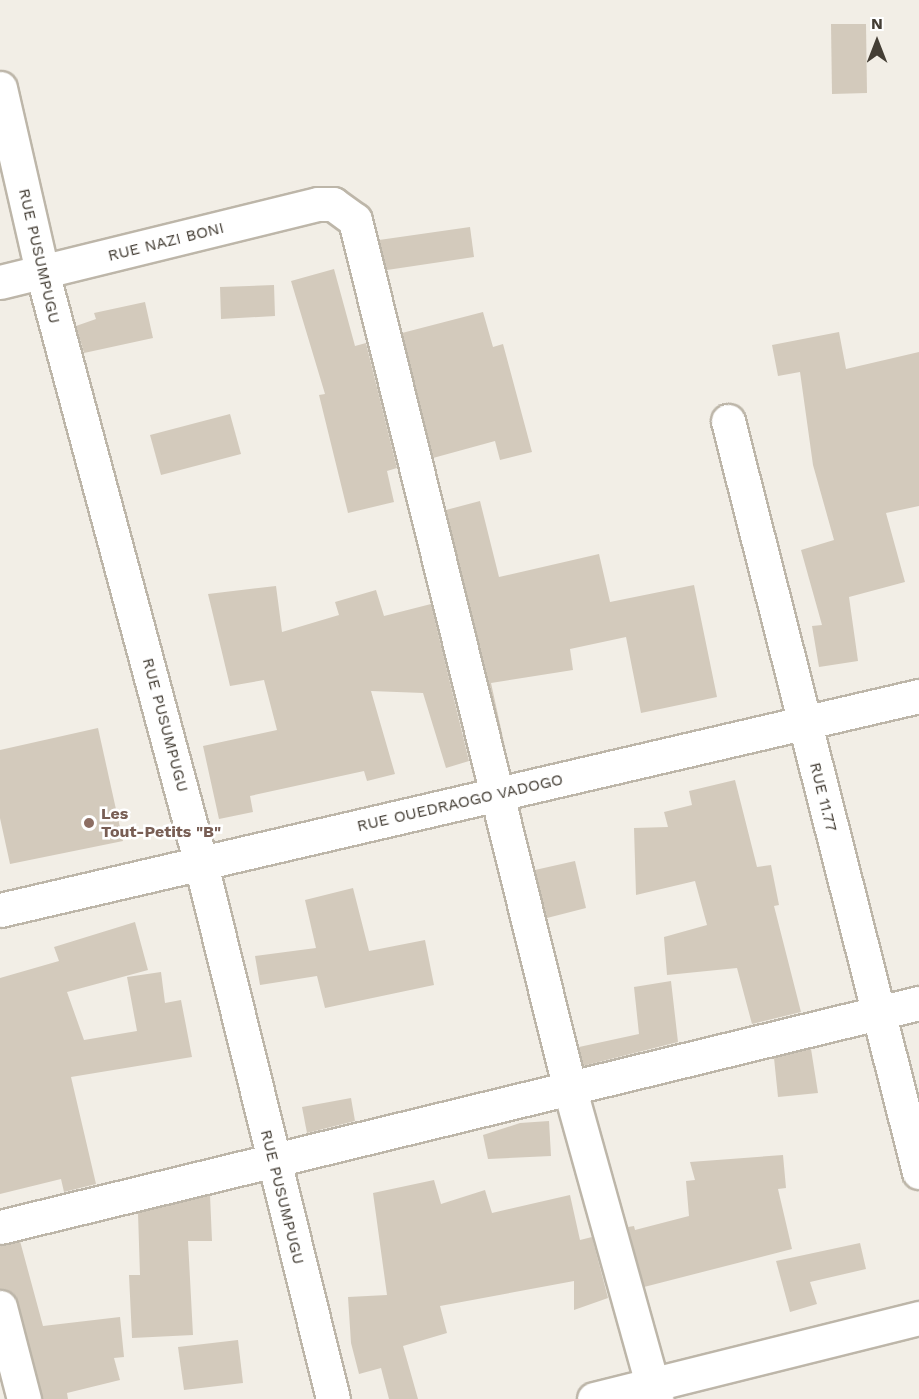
<!DOCTYPE html>
<style>
body{margin:0}
#map{position:relative;width:919px;height:1399px;overflow:hidden;background:#f2eee6;font-family:"Work Sans",sans-serif}
div>[style]{position:absolute}
.building>*{inset:0;background:#d3cabc}
.roads{filter:drop-shadow(2px 0 #bdb6a9) drop-shadow(-2px 0 #bdb6a9) drop-shadow(0 2px #bdb6a9) drop-shadow(0 -2px #bdb6a9)}
.minor>*{height:33px;margin:-16.5px;padding:0 16.5px;transform-origin:16.5px;border-radius:16.5px;background:#fff}
.dots>*{width:16px;height:16px;translate:-50% -50%;box-sizing:border-box;border:3px solid #fff;border-radius:50%}
span{translate:-50% -50%;white-space:nowrap;text-align:center;line-height:1.15;-webkit-text-stroke:5px #fff;paint-order:stroke}
.street-label{font-size:16px;color:#443e35}
.education-label{font-size:16px;color:#785e54;font-weight:700}
.left{translate:0 -50%;text-align:left}
.north{position:absolute;left:847px;top:12px;width:60px;height:60px;-webkit-text-stroke:4px #fff;paint-order:stroke;rotate:0deg;font-size:16px;font-weight:700;line-height:24px;text-align:center;color:#443e35}
.north::after{content:'';display:block;margin:auto;width:21px;height:27px;background:#443e35;clip-path:polygon(50% 0,100% 100%,50% 72%,0 100%)}
</style>
<div id="map">
<div class="building">
<div style="clip-path:polygon(831px 24px,866px 24px,867px 93px,832px 94px)"></div>
<div style="clip-path:polygon(470px 227px,474px 257px,387px 270px,379px 240px)"></div>
<div style="clip-path:polygon(334px 269px,355px 346px,366px 343px,397px 468px,387px 471px,394px 502px,348px 513px,319px 395px,325px 394px,291px 281px)"></div>
<div style="clip-path:polygon(274px 285px,275px 316px,221px 319px,220px 287px)"></div>
<div style="clip-path:polygon(145px 302px,153px 338px,84px 353px,76px 326px,96px 319px,94px 313px)"></div>
<div style="clip-path:polygon(483px 312px,493px 347px,503px 344px,532px 452px,500px 460px,495px 441px,433px 458px,402px 333px)"></div>
<div style="clip-path:polygon(839px 332px,846px 369px,919px 352px,919px 506px,886px 513px,905px 582px,849px 597px,858px 661px,819px 667px,812px 626px,822px 625px,801px 550px,834px 540px,813px 465px,800px 372px,778px 376px,772px 345px)"></div>
<div style="clip-path:polygon(230px 414px,241px 454px,161px 475px,150px 435px)"></div>
<div style="clip-path:polygon(480px 501px,499px 577px,599px 554px,610px 602px,694px 585px,717px 697px,641px 713px,626px 637px,570px 649px,573px 670px,491px 683px,507px 756px,446px 510px)"></div>
<div style="clip-path:polygon(276px 586px,282px 632px,339px 615px,335px 602px,376px 590px,384px 616px,431px 604px,469px 761px,446px 768px,423px 693px,371px 691px,395px 774px,367px 781px,364px 771px,250px 796px,253px 812px,219px 819px,203px 746px,277px 730px,264px 680px,230px 686px,208px 594px)"></div>
<div style="clip-path:polygon(98px 728px,123px 841px,10px 864px,0 818px,0 750px)"></div>
<div style="clip-path:polygon(735px 780px,757px 867px,771px 865px,779px 905px,774px 906px,801px 1012px,752px 1024px,737px 968px,667px 975px,664px 937px,707px 925px,695px 881px,636px 895px,634px 828px,668px 827px,664px 812px,692px 805px,689px 791px)"></div>
<div style="clip-path:polygon(575px 861px,586px 908px,547px 918px,535px 870px)"></div>
<div style="clip-path:polygon(353px 888px,369px 951px,425px 940px,434px 985px,325px 1008px,317px 976px,260px 985px,255px 956px,316px 948px,305px 900px)"></div>
<div style="clip-path:polygon(135px 922px,148px 970px,67px 992px,84px 1040px,137px 1031px,127px 977px,161px 972px,165px 1003px,181px 1000px,192px 1057px,71px 1077px,96px 1184px,64px 1192px,61px 1179px,0 1194px,0 978px,59px 961px,54px 947px)"></div>
<div style="clip-path:polygon(671px 981px,678px 1042px,583px 1066px,579px 1047px,639px 1034px,634px 987px)"></div>
<div style="clip-path:polygon(811px 1049px,818px 1093px,778px 1097px,774px 1058px)"></div>
<div style="clip-path:polygon(351px 1098px,355px 1121px,307px 1133px,302px 1107px)"></div>
<div style="clip-path:polygon(549px 1121px,551px 1156px,488px 1159px,483px 1135px,520px 1123px)"></div>
<div style="clip-path:polygon(783px 1155px,786px 1188px,778px 1189px,792px 1249px,644px 1287px,628px 1227px,634px 1226px,635px 1230px,689px 1216px,686px 1181px,695px 1180px,690px 1162px)"></div>
<div style="clip-path:polygon(434px 1180px,441px 1204px,485px 1190px,492px 1213px,570px 1195px,580px 1240px,592px 1237px,608px 1298px,574px 1310px,574px 1281px,440px 1306px,447px 1333px,403px 1346px,418px 1399px,389px 1399px,381px 1368px,359px 1374px,351px 1343px,348px 1297px,387px 1295px,373px 1193px)"></div>
<div style="clip-path:polygon(210px 1195px,212px 1241px,188px 1241px,193px 1335px,132px 1338px,129px 1275px,140px 1275px,138px 1213px)"></div>
<div style="clip-path:polygon(20px 1241px,43px 1326px,120px 1317px,124px 1357px,114px 1358px,120px 1380px,67px 1393px,68px 1399px,42px 1399px,18px 1302px,13px 1293px,0 1289px,0 1245px)"></div>
<div style="clip-path:polygon(860px 1243px,866px 1269px,810px 1282px,817px 1304px,790px 1312px,776px 1261px)"></div>
<div style="clip-path:polygon(238px 1340px,243px 1383px,184px 1390px,178px 1347px)"></div>
</div>
<div class="roads">
<div class="minor">
<div style="left:0;top:88px;width:189px;rotate:77.1deg"></div>
<div style="left:42px;top:272px;width:613px;rotate:74.97deg"></div>
<div style="left:201px;top:864px;width:551px;rotate:76.14deg"></div>
<div style="left:0;top:282px;width:327px;rotate:-13.8deg"></div>
<div style="left:318px;top:204px;width:15px"></div>
<div style="left:333px;top:204px;width:27px;rotate:36deg"></div>
<div style="left:355px;top:220px;width:896px;rotate:76.12deg"></div>
<div style="left:570px;top:1090px;width:321px;rotate:74.4deg"></div>
<div style="left:728px;top:421px;width:775px;rotate:75.73deg"></div>
<div style="left:0;top:910px;width:944px;rotate:-13.11deg"></div>
<div style="left:0;top:1227px;width:946px;rotate:-13.7deg"></div>
<div style="left:0;top:1307px;width:95px;rotate:75.4deg"></div>
<div style="left:594px;top:1399px;width:335px;rotate:-14deg"></div>
</div>
</div>
<div class="dots">
<div style="left:89px;top:823px;background:#8d6e63"></div>
</div>
<div class="street-label">
<span style="left:166px;top:242px;rotate:-14deg">RUE NAZI BONI</span>
<span style="left:39px;top:256px;rotate:77deg">RUE PUSUMPUGU</span>
<span style="left:165px;top:725px;rotate:75deg">RUE PUSUMPUGU</span>
<span style="left:823px;top:797px;rotate:76deg">RUE 11.77</span>
<span style="left:460px;top:803px;rotate:-13deg">RUE OUEDRAOGO VADOGO</span>
<span style="left:282px;top:1197px;rotate:76deg">RUE PUSUMPUGU</span>
</div>
<div class="education-label">
<span class="left" style="left:101px;top:823px">Les<br>Tout-Petits "B"</span>
</div>
<div class="north">N</div>
</div>
